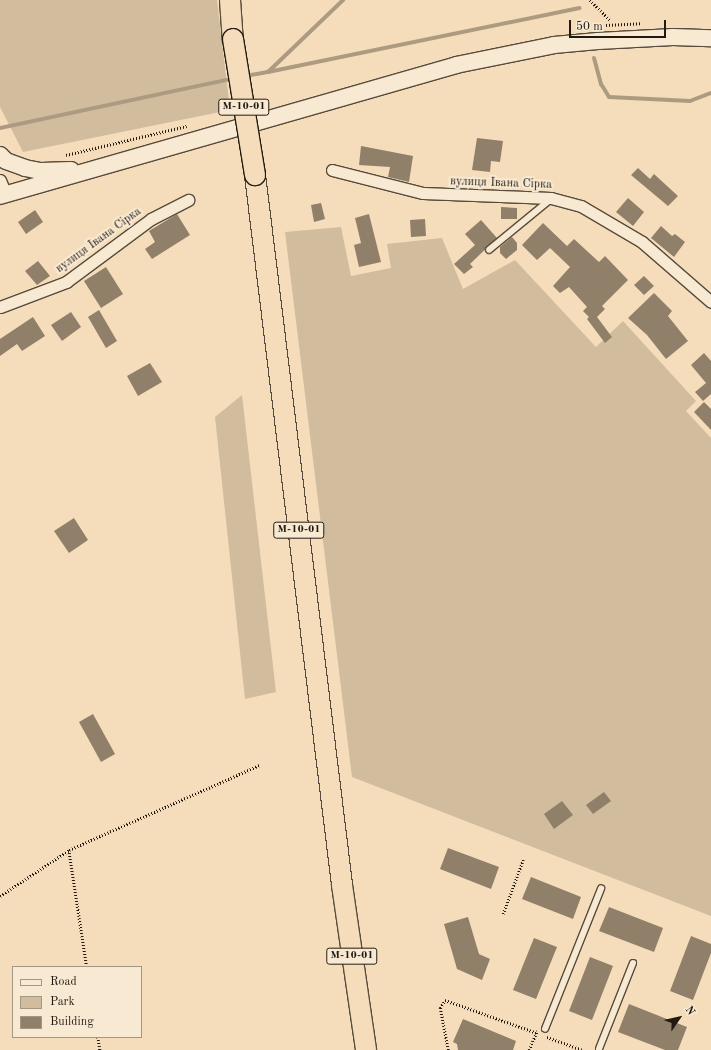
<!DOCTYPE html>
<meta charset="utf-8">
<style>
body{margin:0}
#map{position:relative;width:711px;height:1050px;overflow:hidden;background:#f5ddbb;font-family:"Old Standard TT",serif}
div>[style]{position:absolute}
.green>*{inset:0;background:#d1bc9e}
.stream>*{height:4px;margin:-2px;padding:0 2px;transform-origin:2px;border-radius:2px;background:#ad9b81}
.building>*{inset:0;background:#907f69}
.path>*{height:2.5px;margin-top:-1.25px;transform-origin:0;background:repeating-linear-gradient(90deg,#221a10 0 1px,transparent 0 3px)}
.roads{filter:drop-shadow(1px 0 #574b3b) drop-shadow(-1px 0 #574b3b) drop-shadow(0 1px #574b3b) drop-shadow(0 -1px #574b3b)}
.lane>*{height:5.5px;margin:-2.75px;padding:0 2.75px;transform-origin:2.75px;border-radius:2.75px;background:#f8e9d3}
.street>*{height:11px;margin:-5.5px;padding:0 5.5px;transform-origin:5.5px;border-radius:5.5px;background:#f8e9d3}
.secondary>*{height:16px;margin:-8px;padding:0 8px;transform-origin:8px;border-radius:8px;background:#f8e9d3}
.highway>*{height:20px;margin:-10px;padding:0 10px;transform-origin:10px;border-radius:10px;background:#f5ddbb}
.bridges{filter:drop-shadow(1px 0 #221a10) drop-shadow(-1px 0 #221a10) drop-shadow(0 1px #221a10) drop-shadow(0 -1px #221a10)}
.highway-bridge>*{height:20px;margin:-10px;padding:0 10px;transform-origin:10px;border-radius:10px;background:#f5ddbb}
span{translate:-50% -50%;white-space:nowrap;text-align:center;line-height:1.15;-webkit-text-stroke:4px #f8e9d3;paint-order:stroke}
.shield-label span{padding:1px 3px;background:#f8e9d3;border:1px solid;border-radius:3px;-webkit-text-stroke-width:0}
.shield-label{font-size:11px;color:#221a10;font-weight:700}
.street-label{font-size:12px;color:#221a10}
.legend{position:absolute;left:12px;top:966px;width:130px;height:72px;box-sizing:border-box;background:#f8e9d3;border:1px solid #a29685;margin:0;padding:5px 7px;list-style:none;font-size:12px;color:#221a10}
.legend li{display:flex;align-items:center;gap:8px;height:20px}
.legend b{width:20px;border:1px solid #a29685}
.north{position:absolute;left:659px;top:998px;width:40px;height:40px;-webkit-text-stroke:3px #f8e9d3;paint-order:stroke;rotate:56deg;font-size:11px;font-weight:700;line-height:16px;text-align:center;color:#221a10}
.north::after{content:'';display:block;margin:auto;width:14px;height:18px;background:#221a10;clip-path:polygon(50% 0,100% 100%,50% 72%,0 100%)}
.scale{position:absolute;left:569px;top:20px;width:97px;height:18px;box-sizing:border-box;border:2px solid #221a10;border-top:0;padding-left:5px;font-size:12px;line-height:14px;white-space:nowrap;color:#221a10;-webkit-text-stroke:3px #f8e9d3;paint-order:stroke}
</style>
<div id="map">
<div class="green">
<div style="clip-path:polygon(0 0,217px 0,230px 110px,23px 152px,0 107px)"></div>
<div style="clip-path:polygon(341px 227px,351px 276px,391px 268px,387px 244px,442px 238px,463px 289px,515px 260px,596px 347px,623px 321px,696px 401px,686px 411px,711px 438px,711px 916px,352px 777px,285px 232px)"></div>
<div style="clip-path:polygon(242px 395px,276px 692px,245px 699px,215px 417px)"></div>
</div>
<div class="stream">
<div style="left:594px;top:58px;width:27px;rotate:75deg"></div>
<div style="left:601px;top:84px;width:15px;rotate:58deg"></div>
<div style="left:609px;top:97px;width:81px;rotate:2.8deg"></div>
<div style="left:690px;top:101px;width:22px;rotate:-21deg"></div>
<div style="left:268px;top:72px;width:318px;rotate:-11.6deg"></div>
<div style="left:245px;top:76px;width:23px;rotate:-10deg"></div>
<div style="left:268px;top:72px;width:104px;rotate:-43.8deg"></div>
<div style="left:0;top:128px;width:240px;rotate:-12deg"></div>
</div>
<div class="building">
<div style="clip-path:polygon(477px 138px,503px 141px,500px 162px,491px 161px,490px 172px,472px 170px)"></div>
<div style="clip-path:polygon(361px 146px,413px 156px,409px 182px,388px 177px,390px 167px,359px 165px)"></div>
<div style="clip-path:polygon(638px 168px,650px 179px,654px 174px,678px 196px,668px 206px,631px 175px)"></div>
<div style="clip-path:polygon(628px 198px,644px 212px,633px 226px,616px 212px)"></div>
<div style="clip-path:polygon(321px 203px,325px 219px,314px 222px,311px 205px)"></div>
<div style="clip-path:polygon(501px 207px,517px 208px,517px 219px,501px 219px)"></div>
<div style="clip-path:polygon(35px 210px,43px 222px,26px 234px,18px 222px)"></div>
<div style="clip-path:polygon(177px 214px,190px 235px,152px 259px,145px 249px,155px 242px,149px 231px)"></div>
<div style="clip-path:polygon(369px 214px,381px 262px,359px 267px,354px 245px,361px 243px,355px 218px)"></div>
<div style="clip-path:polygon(425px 219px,426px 236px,411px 237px,410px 220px)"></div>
<div style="clip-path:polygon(481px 220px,497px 238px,470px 264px,473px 267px,464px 274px,454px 264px,475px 245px,465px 234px)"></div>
<div style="clip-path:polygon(543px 223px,567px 246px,574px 239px,599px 262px,605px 256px,628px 280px,602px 306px,605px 309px,597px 317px,612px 337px,605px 343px,587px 319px,589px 317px,583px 311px,587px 307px,569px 287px,560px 293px,553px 286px,570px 267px,550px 248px,537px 260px,522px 245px)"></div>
<div style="clip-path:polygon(661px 226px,672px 236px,675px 234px,685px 242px,674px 257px,651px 238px)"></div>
<div style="clip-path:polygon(512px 237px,517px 243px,517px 250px,506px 259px,500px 253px,500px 247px)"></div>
<div style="clip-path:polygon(38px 261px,50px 276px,37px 285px,25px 271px)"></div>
<div style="clip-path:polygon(106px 267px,123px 294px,101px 308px,84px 281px)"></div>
<div style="clip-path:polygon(644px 276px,654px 286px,644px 295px,634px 285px)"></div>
<div style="clip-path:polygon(654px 293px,672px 311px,668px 316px,688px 341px,666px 359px,647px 335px,628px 318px)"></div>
<div style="clip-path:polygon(99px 310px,117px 341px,106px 348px,88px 317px)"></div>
<div style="clip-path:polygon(71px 312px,81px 327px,62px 341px,51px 325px)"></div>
<div style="clip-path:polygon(33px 317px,45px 336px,22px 351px,17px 344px,0 356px,0 339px)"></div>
<div style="clip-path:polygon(704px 353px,711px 361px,711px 394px,703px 401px,695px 392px,706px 383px,691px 365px)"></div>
<div style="clip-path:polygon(150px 363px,162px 382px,138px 396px,127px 376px)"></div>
<div style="clip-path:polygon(704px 402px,711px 409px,711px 430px,694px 412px)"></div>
<div style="clip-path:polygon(74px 518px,88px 540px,69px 553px,54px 531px)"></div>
<div style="clip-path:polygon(93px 714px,115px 754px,101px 762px,79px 722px)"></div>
<div style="clip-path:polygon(604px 792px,611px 801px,593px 814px,586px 805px)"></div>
<div style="clip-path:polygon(562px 801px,573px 815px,554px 829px,544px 814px)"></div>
<div style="clip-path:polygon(448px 848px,499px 867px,491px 889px,440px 869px)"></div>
<div style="clip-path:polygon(531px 877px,581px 897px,573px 919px,522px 899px)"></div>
<div style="clip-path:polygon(609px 907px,663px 928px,654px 952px,599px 931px)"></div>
<div style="clip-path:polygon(468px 917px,479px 954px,490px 959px,482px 980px,457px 969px,444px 924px)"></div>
<div style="clip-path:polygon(691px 936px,711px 944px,711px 953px,693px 1000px,670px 991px)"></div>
<div style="clip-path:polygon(534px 938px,557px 947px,536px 999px,513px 990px)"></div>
<div style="clip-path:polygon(590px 957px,613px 966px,592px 1020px,569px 1011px)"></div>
<div style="clip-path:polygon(629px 1004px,687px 1027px,678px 1050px,665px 1050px,618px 1032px)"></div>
<div style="clip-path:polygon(463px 1019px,516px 1041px,513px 1050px,458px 1050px,457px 1044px,453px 1042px)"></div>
</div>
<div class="path">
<div style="left:590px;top:0;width:28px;rotate:45deg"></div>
<div style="left:606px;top:25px;width:35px;rotate:-3deg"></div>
<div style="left:66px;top:155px;width:124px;rotate:-13.5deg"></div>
<div style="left:69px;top:850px;width:118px;rotate:81.3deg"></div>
<div style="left:0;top:896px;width:83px;rotate:-33.7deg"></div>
<div style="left:69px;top:850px;width:209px;rotate:-24deg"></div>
<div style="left:503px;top:914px;width:58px;rotate:-69.7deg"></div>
<div style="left:98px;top:1037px;width:13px;rotate:81deg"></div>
<div style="left:547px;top:1037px;width:37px;rotate:20deg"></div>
<div style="left:448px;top:1050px;width:43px;rotate:-100.8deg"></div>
<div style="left:440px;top:1008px;width:9px;rotate:-58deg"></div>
<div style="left:445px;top:1000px;width:98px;rotate:19.7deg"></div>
<div style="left:529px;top:1050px;width:21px;rotate:-67deg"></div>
</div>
<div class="roads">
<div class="lane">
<div style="left:489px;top:250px;width:80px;rotate:-39.4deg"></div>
<div style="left:545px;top:1029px;width:151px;rotate:-68.2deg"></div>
<div style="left:599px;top:1049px;width:92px;rotate:-68.4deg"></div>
</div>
<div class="street">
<div style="left:332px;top:170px;width:94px;rotate:14.2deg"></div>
<div style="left:423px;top:193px;width:128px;rotate:2.2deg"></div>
<div style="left:551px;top:198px;width:31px;rotate:15deg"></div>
<div style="left:581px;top:206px;width:71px;rotate:30.5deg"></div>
<div style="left:642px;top:242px;width:91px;rotate:41deg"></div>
<div style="left:0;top:180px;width:16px;rotate:68deg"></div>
<div style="left:0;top:307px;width:71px;rotate:-20.7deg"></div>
<div style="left:66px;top:282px;width:106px;rotate:-36.5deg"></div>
<div style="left:151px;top:219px;width:42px;rotate:-27.2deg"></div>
</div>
<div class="secondary">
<div style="left:0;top:155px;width:8px;rotate:45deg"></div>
<div style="left:6px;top:161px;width:20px;rotate:20deg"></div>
<div style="left:25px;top:168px;width:16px;rotate:11deg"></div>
<div style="left:41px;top:171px;width:30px;rotate:-2deg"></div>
<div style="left:0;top:196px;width:474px;rotate:-16deg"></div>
<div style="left:456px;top:65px;width:100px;rotate:-11.5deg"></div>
<div style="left:554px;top:45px;width:44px;rotate:-5.2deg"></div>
<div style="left:598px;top:41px;width:75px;rotate:-3.1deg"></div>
<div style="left:673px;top:37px;width:38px;rotate:2deg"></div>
</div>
<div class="highway">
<div style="left:230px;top:0;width:39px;rotate:86deg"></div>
<div style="left:255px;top:175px;width:715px;rotate:83.01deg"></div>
<div style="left:342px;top:885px;width:167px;rotate:81.7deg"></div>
</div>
</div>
<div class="bridges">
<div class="highway-bridge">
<div style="left:233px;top:39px;width:138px;rotate:80.8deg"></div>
</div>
</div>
<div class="shield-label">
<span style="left:244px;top:107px">М-10-01</span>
<span style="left:299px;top:530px">М-10-01</span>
<span style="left:352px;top:956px">М-10-01</span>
</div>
<div class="street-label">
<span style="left:501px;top:184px;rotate:2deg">вулиця Івана Сірка</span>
<span style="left:99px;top:241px;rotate:-36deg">вулиця Івана Сірка</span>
</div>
<ul class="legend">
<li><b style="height:5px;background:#f8e9d3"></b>Road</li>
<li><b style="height:11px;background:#d1bc9e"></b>Park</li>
<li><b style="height:11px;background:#907f69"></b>Building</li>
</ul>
<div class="north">N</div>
<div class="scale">50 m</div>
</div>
